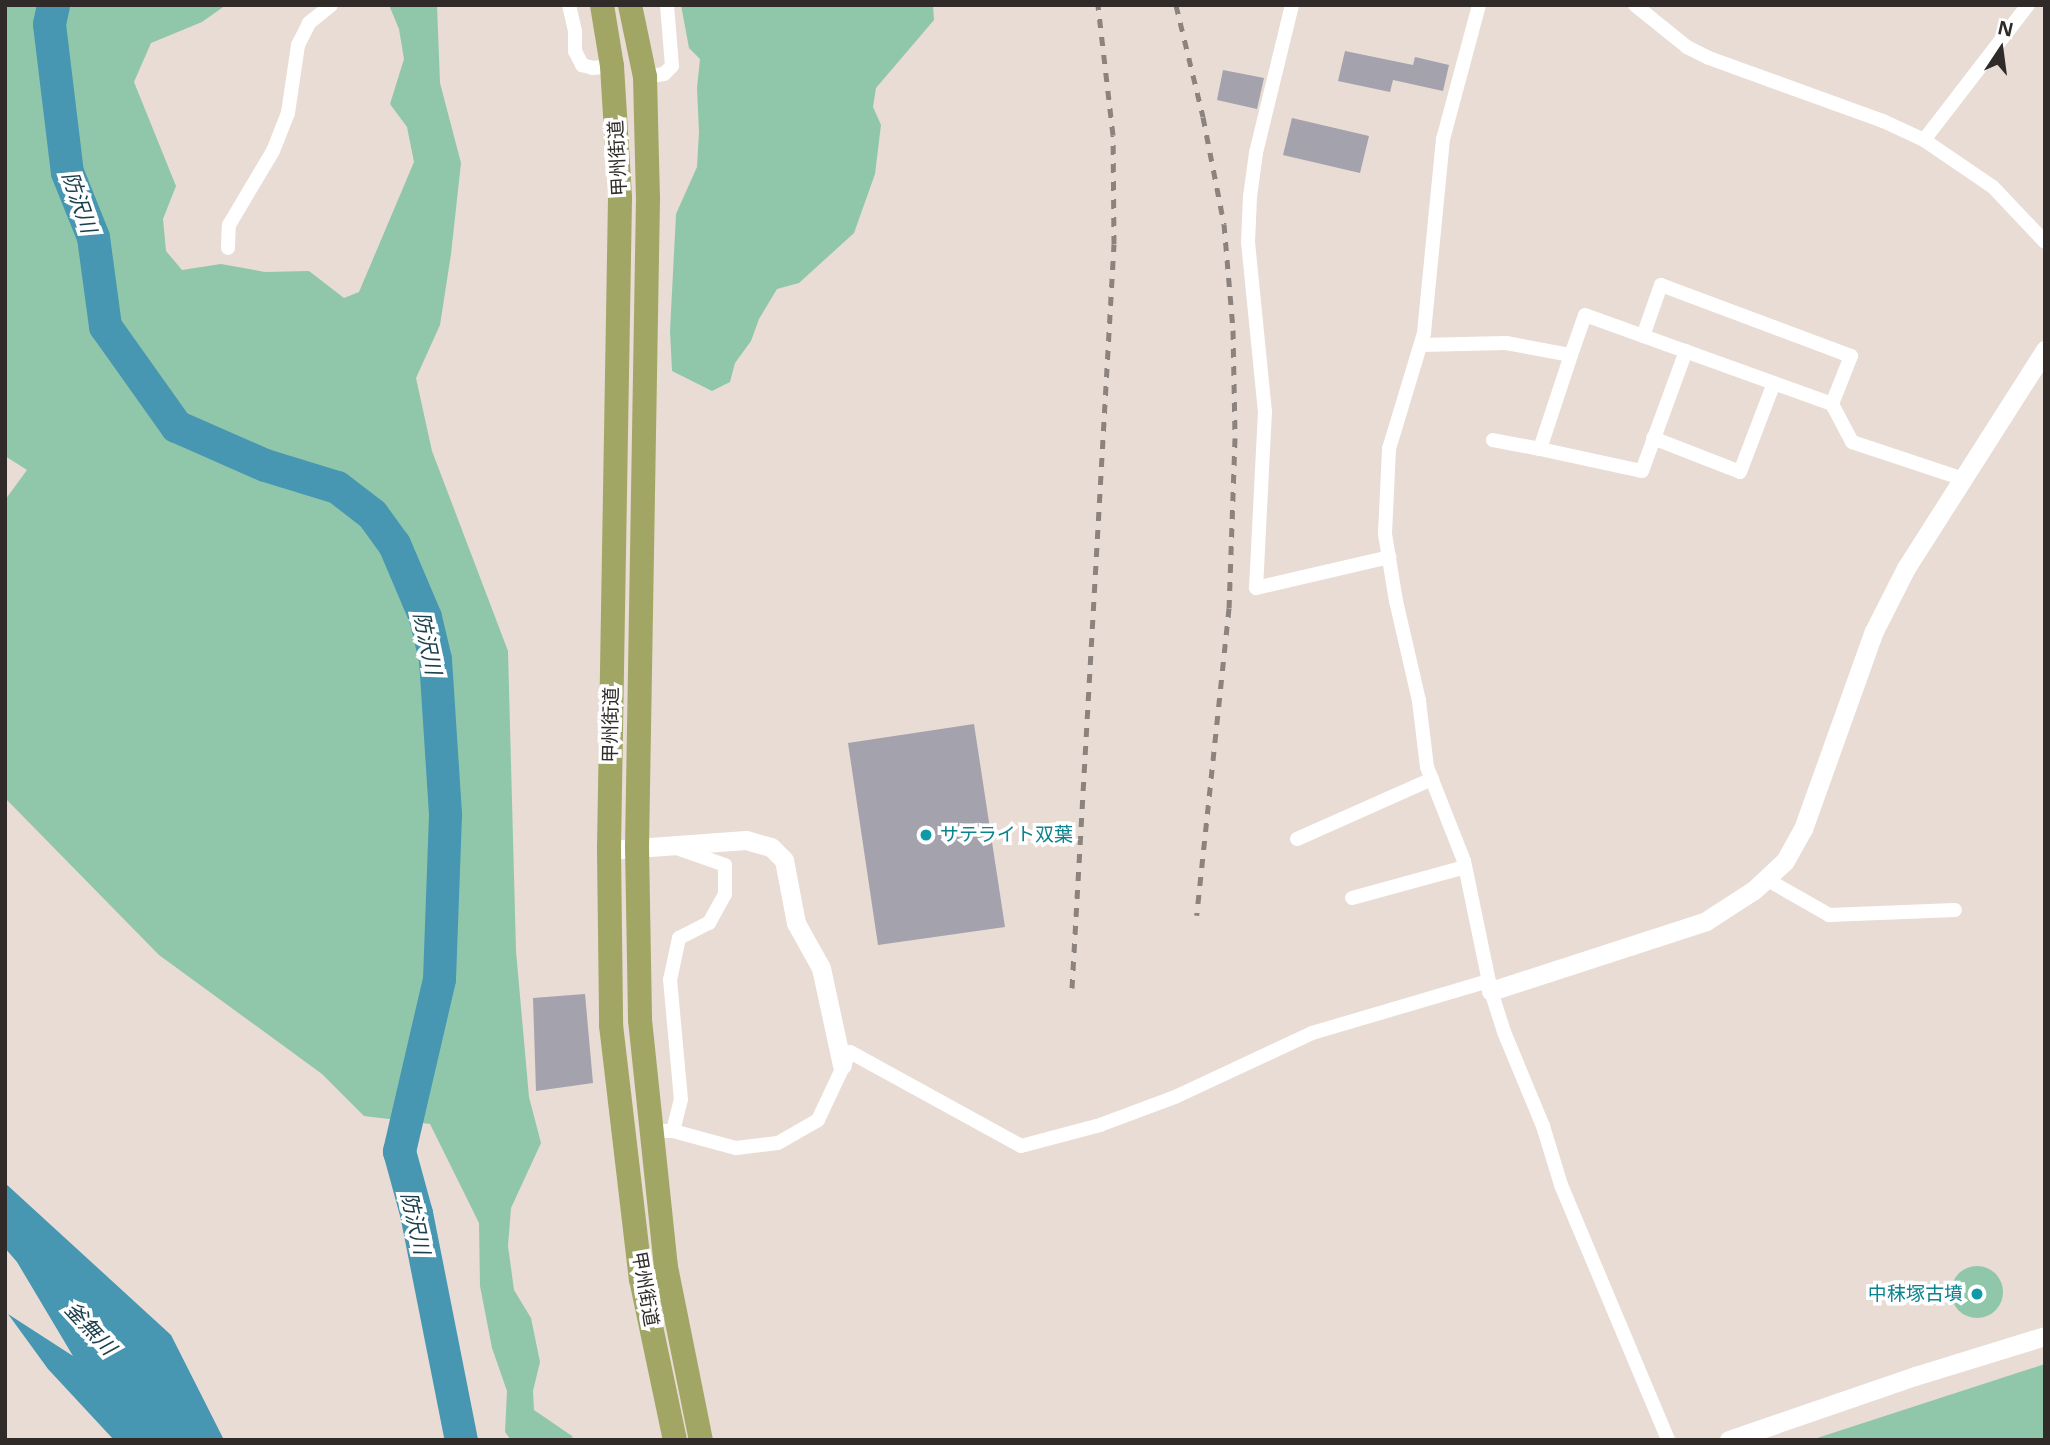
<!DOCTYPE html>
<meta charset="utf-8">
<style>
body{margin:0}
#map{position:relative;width:2050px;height:1445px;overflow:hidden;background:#e8dcd4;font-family:"Open Sans","Noto Sans JP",sans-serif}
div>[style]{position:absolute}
.green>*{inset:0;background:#90c7ab}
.round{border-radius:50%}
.water>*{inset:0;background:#4797b3}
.river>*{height:33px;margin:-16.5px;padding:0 16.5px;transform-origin:16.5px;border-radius:16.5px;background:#4797b3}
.building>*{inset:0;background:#a3a2ad}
.minor>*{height:14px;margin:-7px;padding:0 7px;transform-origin:7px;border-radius:7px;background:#fff}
.tertiary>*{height:19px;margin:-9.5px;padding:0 9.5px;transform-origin:9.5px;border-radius:9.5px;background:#fff}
.trunk>*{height:24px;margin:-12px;padding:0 12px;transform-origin:12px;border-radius:12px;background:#a2a664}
.rail>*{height:5px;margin-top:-2.5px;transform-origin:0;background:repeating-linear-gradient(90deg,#8c837e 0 9px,transparent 0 18px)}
.dots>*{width:19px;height:19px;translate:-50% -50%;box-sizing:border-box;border:4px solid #fff;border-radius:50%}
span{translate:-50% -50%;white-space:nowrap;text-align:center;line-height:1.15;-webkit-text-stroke:7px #fff;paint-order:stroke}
.street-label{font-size:19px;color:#302b29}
.culture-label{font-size:19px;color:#0d838f}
.left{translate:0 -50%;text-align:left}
.right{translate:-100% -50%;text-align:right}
.water-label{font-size:21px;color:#1b404d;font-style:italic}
.frame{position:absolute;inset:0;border:7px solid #302b29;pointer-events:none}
.north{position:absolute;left:1966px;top:14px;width:70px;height:70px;-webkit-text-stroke:5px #fff;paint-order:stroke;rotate:13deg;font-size:19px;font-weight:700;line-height:28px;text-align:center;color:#302b29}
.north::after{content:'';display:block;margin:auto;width:24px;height:32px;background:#302b29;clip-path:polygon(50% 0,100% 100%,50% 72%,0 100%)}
</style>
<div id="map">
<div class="green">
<div style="clip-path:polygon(5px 5px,226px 5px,202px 22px,151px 43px,134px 82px,176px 186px,163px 219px,166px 251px,182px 270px,221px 264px,265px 272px,309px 271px,344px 298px,359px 292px,414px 162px,407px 127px,390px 104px,404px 59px,399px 29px,389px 5px,437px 5px,440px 83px,461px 163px,451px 254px,440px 325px,416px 378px,432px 451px,508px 651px,516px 951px,529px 1097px,541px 1143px,511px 1208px,508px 1246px,514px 1290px,531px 1318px,540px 1362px,533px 1391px,534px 1410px,572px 1436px,573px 1440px,511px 1440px,505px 1432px,507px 1391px,492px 1348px,480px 1286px,479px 1223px,430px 1124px,364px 1116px,322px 1074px,159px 955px,5px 798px,5px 500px,27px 470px,5px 456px)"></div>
<div style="clip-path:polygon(681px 5px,933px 5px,934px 20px,876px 88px,873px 107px,881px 125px,875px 174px,854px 233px,799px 283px,777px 289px,759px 319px,751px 341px,735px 363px,730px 382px,712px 391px,672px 371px,670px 331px,676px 214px,697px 167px,699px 132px,697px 88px,700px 59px,689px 48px)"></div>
<div class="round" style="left:1951px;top:1266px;width:52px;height:52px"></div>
<div style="clip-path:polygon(2045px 1364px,2045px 1440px,1811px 1440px)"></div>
</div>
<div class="water">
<div style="clip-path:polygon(5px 1183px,171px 1335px,224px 1440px,114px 1440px,48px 1369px,8px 1314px,73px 1356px,17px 1262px,5px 1248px)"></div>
</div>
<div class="river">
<div style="left:53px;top:5px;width:19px;rotate:102deg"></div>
<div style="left:49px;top:24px;width:149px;rotate:83.1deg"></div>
<div style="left:67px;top:172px;width:70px;rotate:68.2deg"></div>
<div style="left:93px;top:237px;width:90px;rotate:82.3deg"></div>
<div style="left:105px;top:326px;width:123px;rotate:54.6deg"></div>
<div style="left:176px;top:426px;width:97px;rotate:23.7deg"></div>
<div style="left:265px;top:465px;width:75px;rotate:17deg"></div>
<div style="left:337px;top:487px;width:44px;rotate:37.6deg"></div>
<div style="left:372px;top:514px;width:37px;rotate:54deg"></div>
<div style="left:394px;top:544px;width:79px;rotate:67deg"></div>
<div style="left:425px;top:617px;width:43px;rotate:76.6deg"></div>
<div style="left:435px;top:659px;width:156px;rotate:86.3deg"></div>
<div style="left:445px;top:815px;width:164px;rotate:92.1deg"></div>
<div style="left:439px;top:979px;width:177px;rotate:103.1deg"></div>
<div style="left:399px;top:1151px;width:64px;rotate:74.7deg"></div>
<div style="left:416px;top:1213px;width:231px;rotate:78.8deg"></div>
</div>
<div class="building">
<div style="clip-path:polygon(1345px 51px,1413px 65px,1415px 57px,1449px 65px,1443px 91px,1393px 80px,1390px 92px,1338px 81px)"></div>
<div style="clip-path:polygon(1223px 70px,1264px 78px,1257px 109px,1217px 100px)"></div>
<div style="clip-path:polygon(1292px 118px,1369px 136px,1360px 173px,1283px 155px)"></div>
<div style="clip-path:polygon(974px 724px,1005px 927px,878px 945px,848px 743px)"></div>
<div style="clip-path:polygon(585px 994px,593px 1083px,536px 1091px,533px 998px)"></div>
</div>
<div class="minor">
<div style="left:569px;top:5px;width:28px;rotate:77deg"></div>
<div style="left:575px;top:32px;width:19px;rotate:90deg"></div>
<div style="left:575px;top:51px;width:16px;rotate:63deg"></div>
<div style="left:582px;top:65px;width:11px;rotate:15deg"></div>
<div style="left:593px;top:68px;width:19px;rotate:-6deg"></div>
<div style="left:1292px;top:5px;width:152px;rotate:103.7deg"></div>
<div style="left:1256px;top:153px;width:44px;rotate:97.8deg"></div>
<div style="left:1250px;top:197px;width:45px;rotate:92.5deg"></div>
<div style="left:1248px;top:242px;width:170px;rotate:84.3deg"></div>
<div style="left:1265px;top:411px;width:177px;rotate:92.9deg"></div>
<div style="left:1256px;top:588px;width:137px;rotate:-13.1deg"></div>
<div style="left:1479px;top:5px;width:139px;rotate:105deg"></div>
<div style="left:1443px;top:139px;width:195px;rotate:95.6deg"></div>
<div style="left:1424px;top:333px;width:121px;rotate:106.8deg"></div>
<div style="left:1389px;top:449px;width:85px;rotate:92.7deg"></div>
<div style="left:1385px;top:534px;width:68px;rotate:80.7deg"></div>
<div style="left:1396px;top:601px;width:103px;rotate:77deg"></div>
<div style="left:1419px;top:701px;width:66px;rotate:83.1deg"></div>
<div style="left:1427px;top:767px;width:101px;rotate:68.5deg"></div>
<div style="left:1464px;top:861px;width:133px;rotate:78.3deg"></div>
<div style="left:1491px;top:991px;width:43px;rotate:72.4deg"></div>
<div style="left:1504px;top:1032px;width:102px;rotate:67.5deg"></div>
<div style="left:1543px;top:1126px;width:62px;rotate:73deg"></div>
<div style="left:1561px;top:1185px;width:277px;rotate:67.2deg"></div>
<div style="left:1635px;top:5px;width:67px;rotate:38.9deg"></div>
<div style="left:1687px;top:47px;width:25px;rotate:27deg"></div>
<div style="left:1709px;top:58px;width:185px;rotate:19.9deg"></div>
<div style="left:1883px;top:121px;width:45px;rotate:24.9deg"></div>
<div style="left:1924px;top:140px;width:83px;rotate:34.3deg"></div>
<div style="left:1993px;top:187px;width:76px;rotate:46.6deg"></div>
<div style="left:645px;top:77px;width:19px;rotate:-9deg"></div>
<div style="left:664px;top:74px;width:11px;rotate:-45deg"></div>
<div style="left:672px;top:66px;width:61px;rotate:-94.7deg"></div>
<div style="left:1924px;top:140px;width:170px;rotate:-52.4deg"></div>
<div style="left:228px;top:248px;width:23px;rotate:-88deg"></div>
<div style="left:229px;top:225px;width:86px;rotate:-59.3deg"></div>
<div style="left:273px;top:151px;width:41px;rotate:-68.5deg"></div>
<div style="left:288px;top:113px;width:69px;rotate:-81.6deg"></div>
<div style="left:298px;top:45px;width:25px;rotate:-63deg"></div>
<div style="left:309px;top:23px;width:28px;rotate:-39deg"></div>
<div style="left:1643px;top:336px;width:54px;rotate:-70.6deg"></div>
<div style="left:1661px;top:285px;width:203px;rotate:20.5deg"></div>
<div style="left:1851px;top:356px;width:52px;rotate:111.6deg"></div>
<div style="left:1421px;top:345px;width:85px;rotate:-1.3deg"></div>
<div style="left:1506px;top:343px;width:66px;rotate:10.5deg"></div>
<div style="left:1571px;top:355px;width:99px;rotate:108.3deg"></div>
<div style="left:1540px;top:449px;width:48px;rotate:-169.2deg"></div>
<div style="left:1571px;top:355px;width:42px;rotate:-70.7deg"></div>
<div style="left:1585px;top:315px;width:263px;rotate:19.8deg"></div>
<div style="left:1832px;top:404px;width:43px;rotate:62.2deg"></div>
<div style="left:1852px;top:442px;width:117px;rotate:18.4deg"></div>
<div style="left:1653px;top:438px;width:93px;rotate:21.3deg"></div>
<div style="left:1740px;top:472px;width:95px;rotate:-69.1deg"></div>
<div style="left:1540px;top:449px;width:104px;rotate:12.2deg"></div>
<div style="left:1642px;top:471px;width:128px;rotate:-69.9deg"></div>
<div style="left:1297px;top:839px;width:148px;rotate:-24deg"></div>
<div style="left:1766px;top:879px;width:73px;rotate:29.7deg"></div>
<div style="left:1829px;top:915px;width:126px;rotate:-2.3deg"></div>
<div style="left:1352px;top:898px;width:117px;rotate:-15.3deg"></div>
<div style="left:650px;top:1131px;width:23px"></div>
<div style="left:673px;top:1131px;width:65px;rotate:15.1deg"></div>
<div style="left:736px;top:1148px;width:42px;rotate:-6.8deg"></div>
<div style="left:778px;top:1143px;width:46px;rotate:-29.9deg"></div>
<div style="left:818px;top:1120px;width:75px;rotate:-64.8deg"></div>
<div style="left:850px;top:1052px;width:195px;rotate:28.8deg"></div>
<div style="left:1021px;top:1146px;width:82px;rotate:-14.9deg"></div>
<div style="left:1100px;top:1125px;width:80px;rotate:-20.5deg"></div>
<div style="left:1175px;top:1097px;width:151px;rotate:-25deg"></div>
<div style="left:1312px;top:1033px;width:184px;rotate:-16.4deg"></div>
<div style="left:673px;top:1131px;width:32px;rotate:-76deg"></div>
<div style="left:681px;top:1100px;width:121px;rotate:-95.2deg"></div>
<div style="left:670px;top:980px;width:43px;rotate:-77.9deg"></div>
<div style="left:679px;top:938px;width:34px;rotate:-27deg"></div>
<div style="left:709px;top:923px;width:33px;rotate:-61deg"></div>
<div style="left:725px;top:894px;width:29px;rotate:-90deg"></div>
<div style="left:725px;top:865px;width:54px;rotate:-160.6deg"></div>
</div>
<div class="tertiary">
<div style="left:609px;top:850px;width:137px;rotate:-4.2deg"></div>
<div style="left:746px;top:840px;width:26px;rotate:16deg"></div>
<div style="left:771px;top:847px;width:18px;rotate:45deg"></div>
<div style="left:784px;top:860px;width:64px;rotate:79.2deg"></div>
<div style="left:796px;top:923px;width:51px;rotate:60.9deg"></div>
<div style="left:821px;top:968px;width:99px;rotate:77.8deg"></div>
<div style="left:1491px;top:991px;width:226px;rotate:-18deg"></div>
<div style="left:1706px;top:921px;width:57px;rotate:-32.9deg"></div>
<div style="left:1754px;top:890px;width:42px;rotate:-43.1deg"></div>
<div style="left:1785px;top:861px;width:37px;rotate:-61deg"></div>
<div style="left:1803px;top:829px;width:210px;rotate:-70.3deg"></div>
<div style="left:1874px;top:631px;width:71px;rotate:-63.1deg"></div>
<div style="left:1906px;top:568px;width:259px;rotate:-57.5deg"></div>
<div style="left:1729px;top:1440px;width:197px;rotate:-19deg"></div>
<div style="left:1915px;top:1376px;width:136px;rotate:-17.1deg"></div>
</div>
<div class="trunk">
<div style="left:602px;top:5px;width:62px;rotate:80.7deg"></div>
<div style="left:612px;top:66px;width:132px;rotate:86.5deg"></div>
<div style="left:620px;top:198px;width:652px;rotate:90.97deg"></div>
<div style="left:609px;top:850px;width:175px;rotate:89.3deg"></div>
<div style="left:611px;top:1025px;width:256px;rotate:83.3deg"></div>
<div style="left:641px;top:1279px;width:165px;rotate:78.1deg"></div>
<div style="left:630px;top:5px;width:74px;rotate:78.2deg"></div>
<div style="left:645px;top:77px;width:121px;rotate:88.6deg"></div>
<div style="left:648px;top:198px;width:648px;rotate:90.97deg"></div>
<div style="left:637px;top:846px;width:174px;rotate:89deg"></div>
<div style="left:640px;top:1020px;width:248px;rotate:84deg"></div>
<div style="left:666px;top:1267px;width:177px;rotate:78.6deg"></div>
</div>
<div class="rail">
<div style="left:1176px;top:5px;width:115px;rotate:76.4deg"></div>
<div style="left:1203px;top:117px;width:109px;rotate:78.9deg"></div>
<div style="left:1224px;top:224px;width:106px;rotate:85.1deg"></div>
<div style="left:1233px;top:330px;width:108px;rotate:88.9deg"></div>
<div style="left:1235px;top:438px;width:170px;rotate:92deg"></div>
<div style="left:1229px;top:608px;width:309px;rotate:96deg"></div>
<div style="left:1072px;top:988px;width:745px;rotate:-86.77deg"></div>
<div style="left:1114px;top:244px;width:109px;rotate:-90.5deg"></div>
<div style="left:1113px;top:135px;width:131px;rotate:-96.6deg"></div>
</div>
<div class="dots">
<div style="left:926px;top:835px;background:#0f9aa8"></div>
<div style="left:1977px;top:1294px;background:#0f9aa8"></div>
</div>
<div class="street-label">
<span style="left:618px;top:158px;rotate:-93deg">甲州街道</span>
<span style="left:611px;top:725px;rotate:-89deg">甲州街道</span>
<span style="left:645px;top:1289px;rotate:80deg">甲州街道</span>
</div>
<div class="culture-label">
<span class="left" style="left:940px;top:835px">サテライト双葉</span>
<span class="right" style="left:1963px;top:1294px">中秣塚古墳</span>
</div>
<div class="water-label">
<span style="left:80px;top:202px;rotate:71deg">防沢川</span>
<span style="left:428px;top:643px;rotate:78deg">防沢川</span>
<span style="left:416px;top:1223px;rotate:77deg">防沢川</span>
<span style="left:91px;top:1328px;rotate:47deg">釜無川</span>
</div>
<div class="frame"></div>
<div class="north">N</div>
</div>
